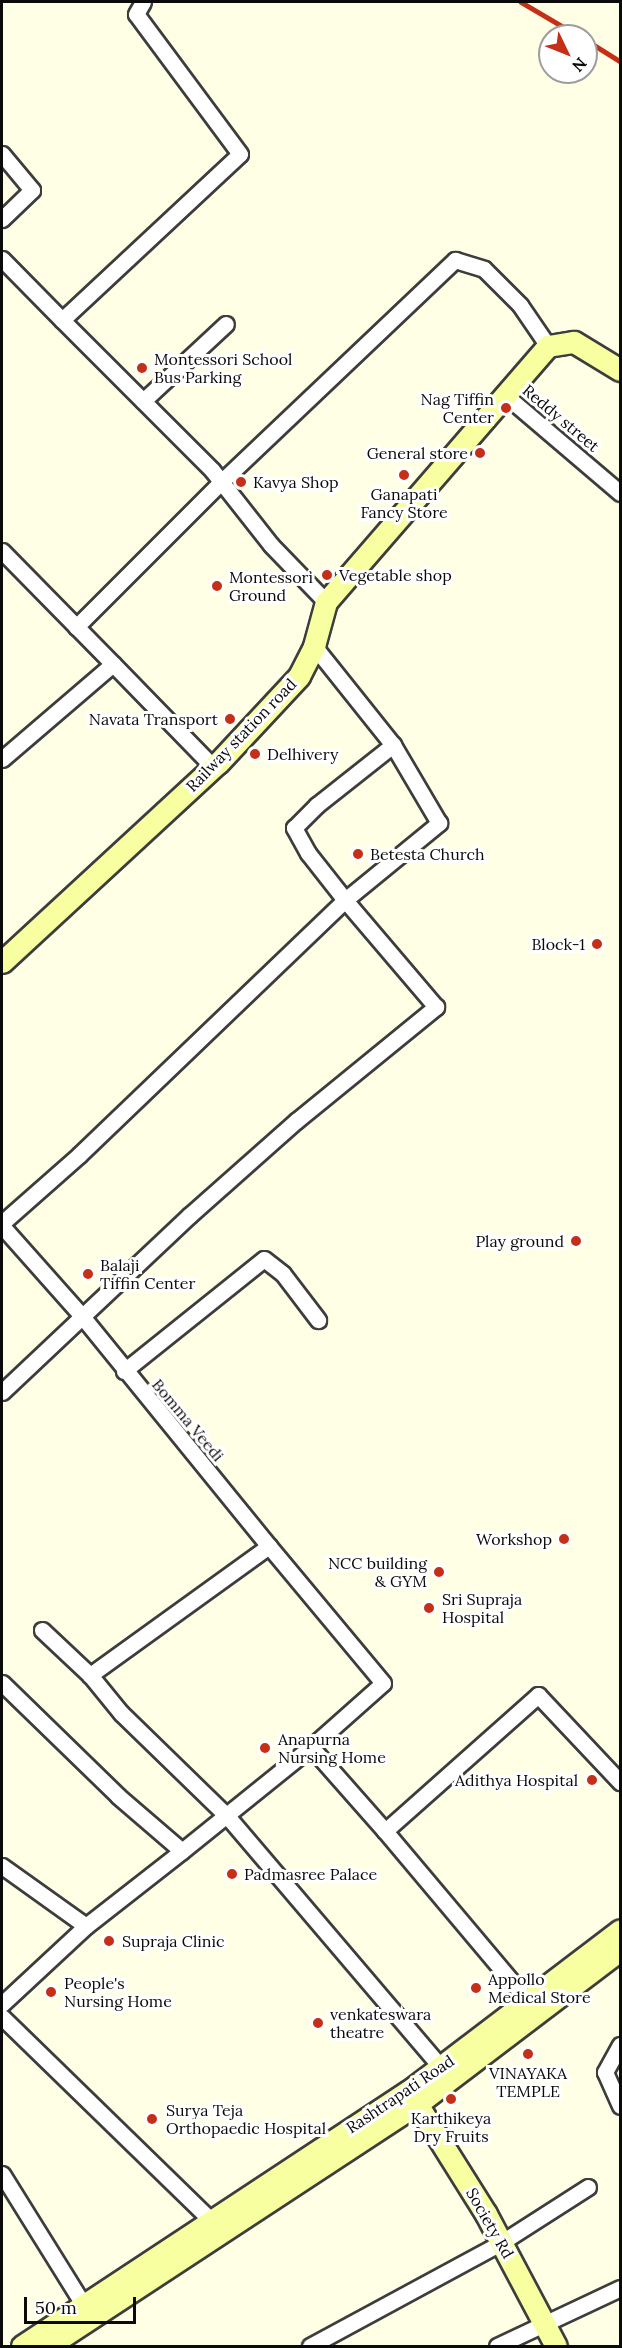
<!DOCTYPE html>
<style>
body{margin:0}
#map{position:relative;width:622px;height:2348px;overflow:hidden;background:#ffffe6;font-family:Lora,serif}
div>[style]{position:absolute}
.roads{filter:drop-shadow(2px 0 #3d3d3d) drop-shadow(-2px 0 #3d3d3d) drop-shadow(0 2px #3d3d3d) drop-shadow(0 -2px #3d3d3d)}
.street>*{height:15px;margin:-7.5px;padding:0 7.5px;transform-origin:7.5px;border-radius:7.5px;background:#fff}
.secondary>*{height:21px;margin:-10.5px;padding:0 10.5px;transform-origin:10.5px;border-radius:10.5px;background:#f8ffa1}
.rail>*{height:4.5px;margin:-2.25px;padding:0 2.25px;transform-origin:2.25px;border-radius:2.25px;background:#c52e17}
.dots>*{width:16px;height:16px;translate:-50% -50%;box-sizing:border-box;border:3px solid #fff;border-radius:50%}
span{translate:-50% -50%;white-space:nowrap;text-align:center;line-height:1.15;-webkit-text-stroke:6px #fff;paint-order:stroke}
.poi-label{font-size:16px;color:#0a0a0a}
.left{translate:0 -50%;text-align:left}
.right{translate:-100% -50%;text-align:right}
.street-label{font-size:16px;color:#0a0a0a}
.frame{position:absolute;inset:0;border:3px solid #0a0a0a;pointer-events:none}
.north{position:absolute;left:538px;top:24px;width:60px;height:60px;box-sizing:border-box;background:#fff;border:2px solid #9d9d9d;border-radius:50%;rotate:133deg;font-size:16px;font-weight:700;line-height:24px;text-align:center;color:#0a0a0a}
.north::after{content:'';display:block;margin:auto;width:21px;height:27px;background:#c52e17;clip-path:polygon(50% 0,100% 100%,50% 72%,0 100%)}
.scale{position:absolute;left:24px;top:2297px;width:112px;height:27px;box-sizing:border-box;border:3px solid #0a0a0a;border-top:0;padding-left:8px;font-size:18px;line-height:21px;white-space:nowrap;color:#0a0a0a;-webkit-text-stroke:4px #fff;paint-order:stroke}
</style>
<div id="map">
<div class="roads">
<div class="street">
<div style="left:2px;top:154px;width:47px;rotate:50.2deg"></div>
<div style="left:32px;top:190px;width:42px;rotate:136deg"></div>
<div style="left:2px;top:259px;width:86px;rotate:45.5deg"></div>
<div style="left:62px;top:320px;width:243px;rotate:-43deg"></div>
<div style="left:240px;top:154px;width:174px;rotate:-126.6deg"></div>
<div style="left:136px;top:14px;width:14px;rotate:-60deg"></div>
<div style="left:62px;top:320px;width:212px;rotate:45deg"></div>
<div style="left:212px;top:470px;width:95px;rotate:51.8deg"></div>
<div style="left:271px;top:545px;width:79px;rotate:46deg"></div>
<div style="left:505px;top:395px;width:151px;rotate:40.4deg"></div>
<div style="left:143px;top:401px;width:113px;rotate:-42.9deg"></div>
<div style="left:2px;top:551px;width:158px;rotate:45.5deg"></div>
<div style="left:76px;top:627px;width:205px;rotate:-45deg"></div>
<div style="left:221px;top:482px;width:323px;rotate:-43.5deg"></div>
<div style="left:455px;top:260px;width:30px;rotate:17deg"></div>
<div style="left:484px;top:269px;width:51px;rotate:45deg"></div>
<div style="left:520px;top:305px;width:50px;rotate:55.7deg"></div>
<div style="left:2px;top:759px;width:146px;rotate:-40.6deg"></div>
<div style="left:113px;top:664px;width:144px;rotate:45.8deg"></div>
<div style="left:2px;top:1223px;width:103px;rotate:-41.4deg"></div>
<div style="left:79px;top:1155px;width:368px;rotate:-43.8deg"></div>
<div style="left:345px;top:900px;width:60px;rotate:-128.2deg"></div>
<div style="left:308px;top:853px;width:29px;rotate:-119deg"></div>
<div style="left:294px;top:828px;width:33px;rotate:-45deg"></div>
<div style="left:317px;top:805px;width:97px;rotate:-38.3deg"></div>
<div style="left:2px;top:1226px;width:119px;rotate:48.4deg"></div>
<div style="left:81px;top:1315px;width:298px;rotate:50.9deg"></div>
<div style="left:124px;top:1371px;width:179px;rotate:-38.7deg"></div>
<div style="left:264px;top:1259px;width:24px;rotate:38deg"></div>
<div style="left:283px;top:1274px;width:58px;rotate:52.7deg"></div>
<div style="left:2px;top:1392px;width:258px;rotate:-43.3deg"></div>
<div style="left:190px;top:1215px;width:142px;rotate:-41.6deg"></div>
<div style="left:296px;top:1121px;width:181px;rotate:-39.2deg"></div>
<div style="left:436px;top:1007px;width:140px;rotate:-130.4deg"></div>
<div style="left:345px;top:900px;width:122px;rotate:-39.3deg"></div>
<div style="left:439px;top:823px;width:91px;rotate:-120.5deg"></div>
<div style="left:393px;top:745px;width:127px;rotate:-128.6deg"></div>
<div style="left:42px;top:1630px;width:66px;rotate:43.2deg"></div>
<div style="left:90px;top:1675px;width:49px;rotate:50.8deg"></div>
<div style="left:121px;top:1713px;width:149px;rotate:44.2deg"></div>
<div style="left:228px;top:1817px;width:336px;rotate:49.6deg"></div>
<div style="left:2px;top:1683px;width:162px;rotate:44.2deg"></div>
<div style="left:118px;top:1796px;width:84px;rotate:40.7deg"></div>
<div style="left:182px;top:1851px;width:166px;rotate:-38.9deg"></div>
<div style="left:311px;top:1747px;width:96px;rotate:-41.6deg"></div>
<div style="left:383px;top:1683px;width:178px;rotate:-129.8deg"></div>
<div style="left:269px;top:1546px;width:221px;rotate:144.2deg"></div>
<div style="left:311px;top:1747px;width:112px;rotate:48.6deg"></div>
<div style="left:385px;top:1831px;width:205px;rotate:-41.6deg"></div>
<div style="left:538px;top:1695px;width:120px;rotate:46.7deg"></div>
<div style="left:385px;top:1831px;width:222px;rotate:49.9deg"></div>
<div style="left:2px;top:1866px;width:103px;rotate:35.5deg"></div>
<div style="left:2px;top:2004px;width:115px;rotate:-42.9deg"></div>
<div style="left:86px;top:1926px;width:122px;rotate:-38deg"></div>
<div style="left:2px;top:2017px;width:293px;rotate:44.2deg"></div>
<div style="left:620px;top:2045px;width:31px;rotate:119deg"></div>
<div style="left:605px;top:2072px;width:37px;rotate:66deg"></div>
<div style="left:2px;top:2174px;width:165px;rotate:58.1deg"></div>
<div style="left:310px;top:2346px;width:218px;rotate:-28.4deg"></div>
<div style="left:502px;top:2242px;width:102px;rotate:-32.6deg"></div>
<div style="left:497px;top:2346px;width:136px;rotate:-25.2deg"></div>
</div>
<div class="secondary">
<div style="left:2px;top:962px;width:294px;rotate:-42.7deg"></div>
<div style="left:218px;top:763px;width:119px;rotate:-47deg"></div>
<div style="left:299px;top:676px;width:34px;rotate:-63deg"></div>
<div style="left:314px;top:646px;width:46px;rotate:-74.7deg"></div>
<div style="left:326px;top:602px;width:339px;rotate:-49.1deg"></div>
<div style="left:548px;top:346px;width:26px;rotate:-9deg"></div>
<div style="left:574px;top:342px;width:54px;rotate:31.3deg"></div>
<div style="left:417px;top:2104px;width:130px;rotate:57.9deg"></div>
<div style="left:486px;top:2214px;width:149px;rotate:62.1deg"></div>
<div style="left:22px;top:2346px;width:463px;rotate:-33.4deg"></div>
<div style="left:409px;top:2091px;width:265px;rotate:-37.3deg"></div>
<div style="left:48px;top:2346px;width:441px;rotate:-33.3deg"></div>
<div style="left:417px;top:2104px;width:255px;rotate:-37.2deg"></div>
</div>
</div>
<div class="rail">
<div style="left:521px;top:2px;width:67px;rotate:30.4deg"></div>
<div style="left:586px;top:40px;width:40px;rotate:32deg"></div>
</div>
<div class="dots">
<div style="left:142px;top:368px;background:#c52e17"></div>
<div style="left:506px;top:408px;background:#c52e17"></div>
<div style="left:480px;top:453px;background:#c52e17"></div>
<div style="left:404px;top:475px;background:#c52e17"></div>
<div style="left:241px;top:482px;background:#c52e17"></div>
<div style="left:327px;top:575px;background:#c52e17"></div>
<div style="left:217px;top:586px;background:#c52e17"></div>
<div style="left:230px;top:719px;background:#c52e17"></div>
<div style="left:255px;top:754px;background:#c52e17"></div>
<div style="left:358px;top:854px;background:#c52e17"></div>
<div style="left:597px;top:944px;background:#c52e17"></div>
<div style="left:576px;top:1241px;background:#c52e17"></div>
<div style="left:88px;top:1274px;background:#c52e17"></div>
<div style="left:564px;top:1539px;background:#c52e17"></div>
<div style="left:439px;top:1572px;background:#c52e17"></div>
<div style="left:429px;top:1608px;background:#c52e17"></div>
<div style="left:265px;top:1748px;background:#c52e17"></div>
<div style="left:592px;top:1780px;background:#c52e17"></div>
<div style="left:232px;top:1874px;background:#c52e17"></div>
<div style="left:109px;top:1941px;background:#c52e17"></div>
<div style="left:476px;top:1988px;background:#c52e17"></div>
<div style="left:51px;top:1992px;background:#c52e17"></div>
<div style="left:318px;top:2023px;background:#c52e17"></div>
<div style="left:528px;top:2054px;background:#c52e17"></div>
<div style="left:451px;top:2099px;background:#c52e17"></div>
<div style="left:152px;top:2119px;background:#c52e17"></div>
</div>
<div class="poi-label">
<span class="left" style="left:154px;top:368px">Montessori School<br>Bus Parking</span>
<span class="right" style="left:494px;top:408px">Nag Tiffin<br>Center</span>
<span class="right" style="left:468px;top:453px">General store</span>
<span class="left" style="left:253px;top:482px">Kavya Shop</span>
<span style="left:404px;top:503px">Ganapati<br>Fancy Store</span>
<span class="left" style="left:339px;top:575px">Vegetable shop</span>
<span class="left" style="left:229px;top:586px">Montessori<br>Ground</span>
<span class="right" style="left:218px;top:719px">Navata Transport</span>
<span class="left" style="left:267px;top:754px">Delhivery</span>
<span class="left" style="left:370px;top:854px">Betesta Church</span>
<span class="right" style="left:585px;top:944px">Block-1</span>
<span class="right" style="left:564px;top:1241px">Play ground</span>
<span class="left" style="left:100px;top:1274px">Balaji<br>Tiffin Center</span>
<span class="right" style="left:552px;top:1539px">Workshop</span>
<span class="right" style="left:427px;top:1572px">NCC building<br>&amp; GYM</span>
<span class="left" style="left:442px;top:1608px">Sri Supraja<br>Hospital</span>
<span class="left" style="left:278px;top:1748px">Anapurna<br>Nursing Home</span>
<span class="right" style="left:578px;top:1780px">Adithya Hospital</span>
<span class="left" style="left:244px;top:1874px">Padmasree Palace</span>
<span class="left" style="left:122px;top:1941px">Supraja Clinic</span>
<span class="left" style="left:488px;top:1988px">Appollo<br>Medical Store</span>
<span class="left" style="left:64px;top:1992px">People's<br>Nursing Home</span>
<span class="left" style="left:330px;top:2023px">venkateswara<br>theatre</span>
<span style="left:528px;top:2082px">VINAYAKA<br>TEMPLE</span>
<span class="left" style="left:166px;top:2119px">Surya Teja<br>Orthopaedic Hospital</span>
<span style="left:451px;top:2127px">Karthikeya<br>Dry Fruits</span>
</div>
<div class="street-label">
<span style="left:561px;top:418px;rotate:40deg">Reddy street</span>
<span style="left:241px;top:735px;rotate:-46deg">Railway station road</span>
<span style="left:188px;top:1420px;rotate:50deg">Bomma Veedi</span>
<span style="left:400px;top:2094px;rotate:-34deg">Rashtrapati Road</span>
<span style="left:490px;top:2223px;rotate:60deg">Society Rd</span>
</div>
<div class="frame"></div>
<div class="north">N</div>
<div class="scale">50 m</div>
</div>
